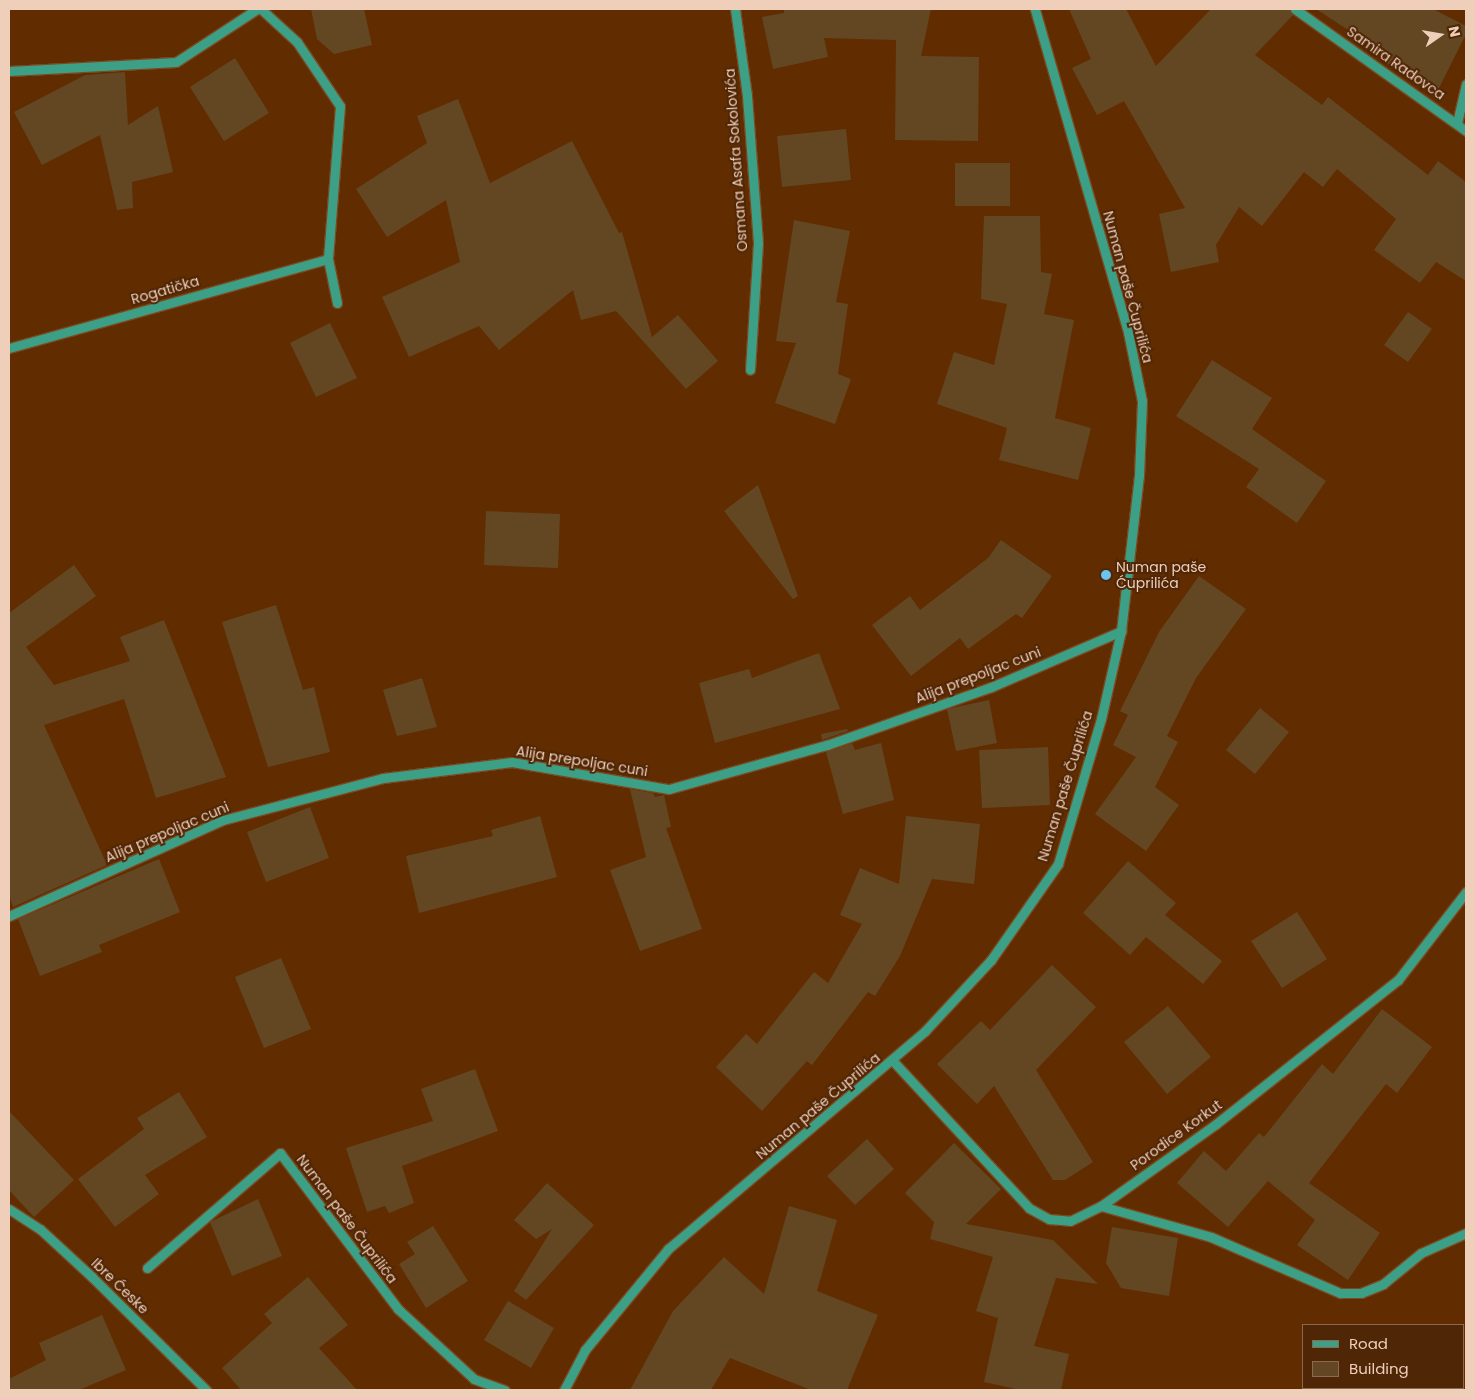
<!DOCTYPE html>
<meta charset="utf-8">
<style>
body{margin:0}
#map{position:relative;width:1475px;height:1399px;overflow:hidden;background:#612c00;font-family:Poppins,sans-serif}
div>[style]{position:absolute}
.forest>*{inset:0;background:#a95613}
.building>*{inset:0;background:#634722}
.roads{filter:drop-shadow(1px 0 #7b4921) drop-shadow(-1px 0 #7b4921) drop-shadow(0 1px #7b4921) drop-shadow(0 -1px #7b4921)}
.minor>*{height:9px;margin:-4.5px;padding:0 4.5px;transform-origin:4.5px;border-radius:4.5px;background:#3ca086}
.dots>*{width:14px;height:14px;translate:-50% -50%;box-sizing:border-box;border:2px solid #4f2606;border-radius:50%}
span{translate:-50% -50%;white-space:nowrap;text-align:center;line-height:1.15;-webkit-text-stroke:4px #4f2606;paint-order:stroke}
.street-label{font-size:14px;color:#efceba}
.poi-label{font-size:14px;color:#efceba}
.left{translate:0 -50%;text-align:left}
.frame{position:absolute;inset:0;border:10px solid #efceba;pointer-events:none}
.legend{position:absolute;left:1302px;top:1324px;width:162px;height:65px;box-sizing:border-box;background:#4f2606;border:1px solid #8f694e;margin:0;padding:6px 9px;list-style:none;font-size:15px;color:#efceba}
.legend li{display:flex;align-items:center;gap:10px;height:25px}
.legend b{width:25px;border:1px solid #8f694e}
.north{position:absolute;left:1415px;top:10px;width:50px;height:50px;-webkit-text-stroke:4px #4f2606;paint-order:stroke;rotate:77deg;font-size:14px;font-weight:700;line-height:20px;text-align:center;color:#efceba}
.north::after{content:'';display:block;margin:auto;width:18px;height:22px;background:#efceba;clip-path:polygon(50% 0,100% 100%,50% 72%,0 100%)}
</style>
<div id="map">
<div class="forest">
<div style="clip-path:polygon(1361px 1388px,1440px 1388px,1442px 1390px,1343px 1390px)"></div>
</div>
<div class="building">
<div style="clip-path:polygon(311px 9px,364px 9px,372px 45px,334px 54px,317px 39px)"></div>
<div style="clip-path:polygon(784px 9px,931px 9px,921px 56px,979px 57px,978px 141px,895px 140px,896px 40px,824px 38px,828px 57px,773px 69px,762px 17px,784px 13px)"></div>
<div style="clip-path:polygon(1069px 9px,1126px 9px,1156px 66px,1211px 9px,1289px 9px,1293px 15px,1255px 55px,1322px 105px,1328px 97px,1428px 175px,1438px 161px,1466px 182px,1466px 281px,1436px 262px,1420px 283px,1374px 250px,1396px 219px,1337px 169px,1323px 187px,1304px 172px,1262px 226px,1239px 207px,1216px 245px,1219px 262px,1171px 272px,1159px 214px,1185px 208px,1124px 101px,1097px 115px,1072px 68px,1091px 59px)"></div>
<div style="clip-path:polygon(1316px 9px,1433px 9px,1466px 26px,1466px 34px,1438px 90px,1385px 63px,1388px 56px)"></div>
<div style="clip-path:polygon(235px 58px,269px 113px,224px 141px,190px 87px)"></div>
<div style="clip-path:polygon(125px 72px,128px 125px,158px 106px,173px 172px,132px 182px,133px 208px,117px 210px,100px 135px,42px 165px,14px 112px,85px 75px)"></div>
<div style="clip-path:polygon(458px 99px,490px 183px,572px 141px,619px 233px,622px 232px,652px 337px,678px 315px,718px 361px,686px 389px,616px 311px,581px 320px,573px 290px,499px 350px,479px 326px,409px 357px,382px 297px,460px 262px,446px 200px,387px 237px,356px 189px,427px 143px,417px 116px)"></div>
<div style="clip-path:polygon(846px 129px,851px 180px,782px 187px,777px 136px)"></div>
<div style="clip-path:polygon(955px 163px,1010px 163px,1010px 206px,955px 206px)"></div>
<div style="clip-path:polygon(984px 216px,1040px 216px,1041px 272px,1052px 274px,1044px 314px,1074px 320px,1055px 418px,1091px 428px,1078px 480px,999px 460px,1007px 428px,937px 404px,954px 352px,994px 365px,1007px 304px,981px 299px)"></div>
<div style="clip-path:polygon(794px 220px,850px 231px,836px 302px,848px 304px,838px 374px,851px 379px,835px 424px,775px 403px,796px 343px,776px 341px)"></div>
<div style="clip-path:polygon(1408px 312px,1432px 329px,1408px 362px,1384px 345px)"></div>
<div style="clip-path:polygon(330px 323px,357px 378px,316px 397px,290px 343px)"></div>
<div style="clip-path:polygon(1212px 360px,1272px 398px,1252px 429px,1326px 481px,1297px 523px,1246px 487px,1259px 469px,1176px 416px)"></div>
<div style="clip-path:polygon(758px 485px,798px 596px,793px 599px,724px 511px)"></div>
<div style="clip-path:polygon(486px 511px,560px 514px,558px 568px,484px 565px)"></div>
<div style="clip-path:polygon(1001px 540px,1052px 576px,1022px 618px,1016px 614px,968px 649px,960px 638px,911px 676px,872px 625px,910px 596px,920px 610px,988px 558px)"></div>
<div style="clip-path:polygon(74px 565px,96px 596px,26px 647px,54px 685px,130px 661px,120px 637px,164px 620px,226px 777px,156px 798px,124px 699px,44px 725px,107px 865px,13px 907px,9px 895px,9px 613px)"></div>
<div style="clip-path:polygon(1199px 576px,1246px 609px,1196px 678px,1167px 736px,1178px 742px,1155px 787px,1179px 805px,1146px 851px,1095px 814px,1136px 757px,1113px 745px,1128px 715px,1120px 711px,1159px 632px)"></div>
<div style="clip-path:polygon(276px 605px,303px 690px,314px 687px,330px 752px,268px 767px,222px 622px)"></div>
<div style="clip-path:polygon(819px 653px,840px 709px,715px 743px,699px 683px,749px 669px,752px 678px)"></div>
<div style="clip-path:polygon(422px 678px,437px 727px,397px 736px,383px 690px)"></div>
<div style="clip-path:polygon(989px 700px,997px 743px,956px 751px,947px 709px)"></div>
<div style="clip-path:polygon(1260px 708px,1289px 732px,1255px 774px,1226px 750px)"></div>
<div style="clip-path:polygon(847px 729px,848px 731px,822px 740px,821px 734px)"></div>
<div style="clip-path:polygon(852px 743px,855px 750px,881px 743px,894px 800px,843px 814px,826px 752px)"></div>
<div style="clip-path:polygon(1048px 747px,1050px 805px,982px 808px,979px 750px)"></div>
<div style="clip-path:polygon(630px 789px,653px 793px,655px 797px,664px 795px,671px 827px,666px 828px,702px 929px,640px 951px,610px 870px,646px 857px)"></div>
<div style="clip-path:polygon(310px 807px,329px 858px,266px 882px,247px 832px)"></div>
<div style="clip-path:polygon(540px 816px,557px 877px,419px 913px,406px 856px,493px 836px,491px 830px)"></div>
<div style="clip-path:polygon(906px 816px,980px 824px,974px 884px,932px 879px,900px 956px,875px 996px,868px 992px,812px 1065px,807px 1061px,762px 1111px,716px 1067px,746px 1034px,757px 1044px,814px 972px,828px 983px,862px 924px,840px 915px,860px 868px,899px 884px)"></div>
<div style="clip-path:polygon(159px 859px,180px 912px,99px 945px,102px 952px,40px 976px,18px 919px)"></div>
<div style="clip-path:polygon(1128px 861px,1176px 903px,1165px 915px,1222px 961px,1203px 984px,1146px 937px,1130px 955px,1083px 913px)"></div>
<div style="clip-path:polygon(1297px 912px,1327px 959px,1282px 988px,1251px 941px)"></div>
<div style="clip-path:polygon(281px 958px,311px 1029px,264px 1048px,235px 977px)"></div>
<div style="clip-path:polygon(1052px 965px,1096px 1007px,1036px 1070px,1093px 1162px,1065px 1180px,1053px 1180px,994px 1086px,977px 1104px,937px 1064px,981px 1021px,990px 1030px)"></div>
<div style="clip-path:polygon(1168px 1006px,1211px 1057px,1167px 1094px,1124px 1042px)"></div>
<div style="clip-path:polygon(1382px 1009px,1432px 1047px,1397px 1093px,1386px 1084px,1309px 1183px,1380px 1233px,1348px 1280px,1297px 1245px,1315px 1220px,1268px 1181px,1228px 1227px,1177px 1183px,1204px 1151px,1226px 1171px,1259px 1133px,1264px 1137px,1322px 1064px,1333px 1074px)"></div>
<div style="clip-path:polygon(475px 1069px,498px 1131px,402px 1166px,414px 1203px,389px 1213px,385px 1206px,367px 1212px,346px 1148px,433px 1121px,421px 1089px)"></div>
<div style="clip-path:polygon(179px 1092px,207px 1137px,145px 1175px,159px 1194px,115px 1227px,78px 1179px,144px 1129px,137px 1118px)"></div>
<div style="clip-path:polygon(9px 1111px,74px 1180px,34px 1217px,9px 1190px)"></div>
<div style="clip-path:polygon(867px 1139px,894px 1169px,855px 1205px,827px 1176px)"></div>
<div style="clip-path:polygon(954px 1143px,1001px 1189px,966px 1224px,1053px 1240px,1098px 1284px,1056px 1278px,1034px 1346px,1069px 1354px,1061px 1390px,1020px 1390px,984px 1382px,998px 1318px,976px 1311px,993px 1257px,930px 1239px,934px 1222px,905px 1193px)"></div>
<div style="clip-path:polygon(547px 1183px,594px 1225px,526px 1300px,514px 1291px,552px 1229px,536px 1239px,514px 1220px)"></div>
<div style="clip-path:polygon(258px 1199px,282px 1256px,232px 1276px,210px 1222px)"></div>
<div style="clip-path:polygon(789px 1206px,837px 1220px,817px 1291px,878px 1315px,847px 1390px,811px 1390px,730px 1358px,711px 1390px,630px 1390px,673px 1311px,724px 1257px,764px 1294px)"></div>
<div style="clip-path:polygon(433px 1226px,468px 1281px,426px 1308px,399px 1264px,415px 1254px,407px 1242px)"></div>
<div style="clip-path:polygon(1112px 1227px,1178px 1238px,1169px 1296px,1121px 1288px,1106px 1263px)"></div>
<div style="clip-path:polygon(308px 1277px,348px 1325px,319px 1348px,357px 1390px,241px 1390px,222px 1368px,272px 1323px,264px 1314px)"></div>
<div style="clip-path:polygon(508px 1301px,554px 1328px,531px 1368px,484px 1340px)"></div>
<div style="clip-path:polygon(102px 1315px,126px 1370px,79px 1390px,9px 1390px,9px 1379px,46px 1360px,39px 1343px)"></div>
</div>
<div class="roads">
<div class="minor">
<div style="left:261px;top:9px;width:49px;rotate:42.5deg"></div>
<div style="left:297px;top:42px;width:77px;rotate:56.1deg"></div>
<div style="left:340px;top:106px;width:153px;rotate:94.5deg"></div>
<div style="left:328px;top:259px;width:45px;rotate:78.4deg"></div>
<div style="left:735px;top:9px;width:88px;rotate:82.1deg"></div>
<div style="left:747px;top:96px;width:147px;rotate:85.7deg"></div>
<div style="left:758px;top:243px;width:127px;rotate:93.6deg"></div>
<div style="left:1295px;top:9px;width:210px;rotate:35.5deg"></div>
<div style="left:9px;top:71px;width:167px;rotate:-3.1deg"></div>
<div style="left:176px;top:62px;width:97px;rotate:-33.2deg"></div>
<div style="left:1457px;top:123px;width:40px;rotate:-77deg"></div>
<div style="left:9px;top:348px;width:331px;rotate:-15.6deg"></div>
<div style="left:9px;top:916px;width:235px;rotate:-24.2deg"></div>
<div style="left:223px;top:820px;width:165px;rotate:-14.7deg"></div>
<div style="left:383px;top:778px;width:130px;rotate:-7.1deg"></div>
<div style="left:512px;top:762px;width:159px;rotate:9.8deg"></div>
<div style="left:669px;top:789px;width:164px;rotate:-15.6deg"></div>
<div style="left:827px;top:745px;width:174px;rotate:-19.5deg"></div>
<div style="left:991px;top:687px;width:142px;rotate:-23.3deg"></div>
<div style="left:893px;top:1061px;width:200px;rotate:47.2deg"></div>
<div style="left:1029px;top:1208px;width:23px;rotate:29deg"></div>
<div style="left:1049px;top:1219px;width:21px;rotate:5deg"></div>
<div style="left:1070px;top:1221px;width:34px;rotate:-26deg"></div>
<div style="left:1101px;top:1206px;width:141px;rotate:-35.5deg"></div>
<div style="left:1216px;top:1124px;width:232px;rotate:-38.4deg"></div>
<div style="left:1398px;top:980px;width:111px;rotate:-52.3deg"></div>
<div style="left:1101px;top:1206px;width:114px;rotate:15.7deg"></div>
<div style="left:1211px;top:1237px;width:141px;rotate:23.5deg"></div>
<div style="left:1340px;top:1293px;width:21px"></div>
<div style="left:1361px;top:1293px;width:24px;rotate:-22deg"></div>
<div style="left:1383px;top:1284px;width:49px;rotate:-39.2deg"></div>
<div style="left:1421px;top:1253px;width:49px;rotate:-24deg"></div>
<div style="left:9px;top:1209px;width:37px;rotate:33deg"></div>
<div style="left:40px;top:1229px;width:71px;rotate:42.7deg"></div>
<div style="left:92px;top:1277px;width:161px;rotate:44.7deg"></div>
<div style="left:147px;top:1268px;width:176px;rotate:-40.8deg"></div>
<div style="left:280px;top:1153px;width:196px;rotate:52.9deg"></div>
<div style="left:398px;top:1309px;width:103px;rotate:42.6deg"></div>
<div style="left:474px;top:1379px;width:33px;rotate:20deg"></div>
<div style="left:564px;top:1390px;width:45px;rotate:-62.3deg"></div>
<div style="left:585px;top:1350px;width:131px;rotate:-50.6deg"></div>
<div style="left:668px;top:1249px;width:337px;rotate:-40.3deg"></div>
<div style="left:925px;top:1031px;width:97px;rotate:-47.1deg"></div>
<div style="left:991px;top:960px;width:117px;rotate:-55.1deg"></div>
<div style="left:1058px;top:864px;width:151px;rotate:-73.5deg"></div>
<div style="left:1101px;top:719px;width:90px;rotate:-77.2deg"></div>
<div style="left:1121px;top:631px;width:156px;rotate:-83.4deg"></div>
<div style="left:1139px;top:476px;width:75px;rotate:-87.7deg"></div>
<div style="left:1142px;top:401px;width:70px;rotate:-101.5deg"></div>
<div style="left:1128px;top:332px;width:336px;rotate:-106.1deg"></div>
</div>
</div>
<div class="dots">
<div style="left:1106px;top:575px;background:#6ac3f1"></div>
</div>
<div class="street-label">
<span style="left:1396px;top:63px;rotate:35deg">Samira Radovca</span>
<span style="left:736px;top:160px;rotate:-94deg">Osmana Asafa Sokolovića</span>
<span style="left:1128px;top:287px;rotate:75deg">Numan paše Čuprilića</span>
<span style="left:165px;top:290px;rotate:-16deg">Rogatička</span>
<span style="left:978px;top:675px;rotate:-21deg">Alija prepoljac cuni</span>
<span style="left:582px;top:761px;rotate:9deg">Alija prepoljac cuni</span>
<span style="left:1065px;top:786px;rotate:-73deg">Numan paše Čuprilića</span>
<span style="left:167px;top:832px;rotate:-23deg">Alija prepoljac cuni</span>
<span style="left:818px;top:1106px;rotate:-40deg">Numan paše Čuprilića</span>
<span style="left:1176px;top:1135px;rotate:-36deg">Porodice Korkut</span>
<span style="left:347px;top:1219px;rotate:53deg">Numan paše Čuprilića</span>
<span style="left:120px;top:1286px;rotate:44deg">Ibre Ćeske</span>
</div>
<div class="poi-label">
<span class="left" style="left:1116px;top:575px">Numan paše<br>Ćuprilića</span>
</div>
<div class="frame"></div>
<ul class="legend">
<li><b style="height:6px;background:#3ca086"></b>Road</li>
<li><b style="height:14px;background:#634722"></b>Building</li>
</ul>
<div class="north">N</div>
</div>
